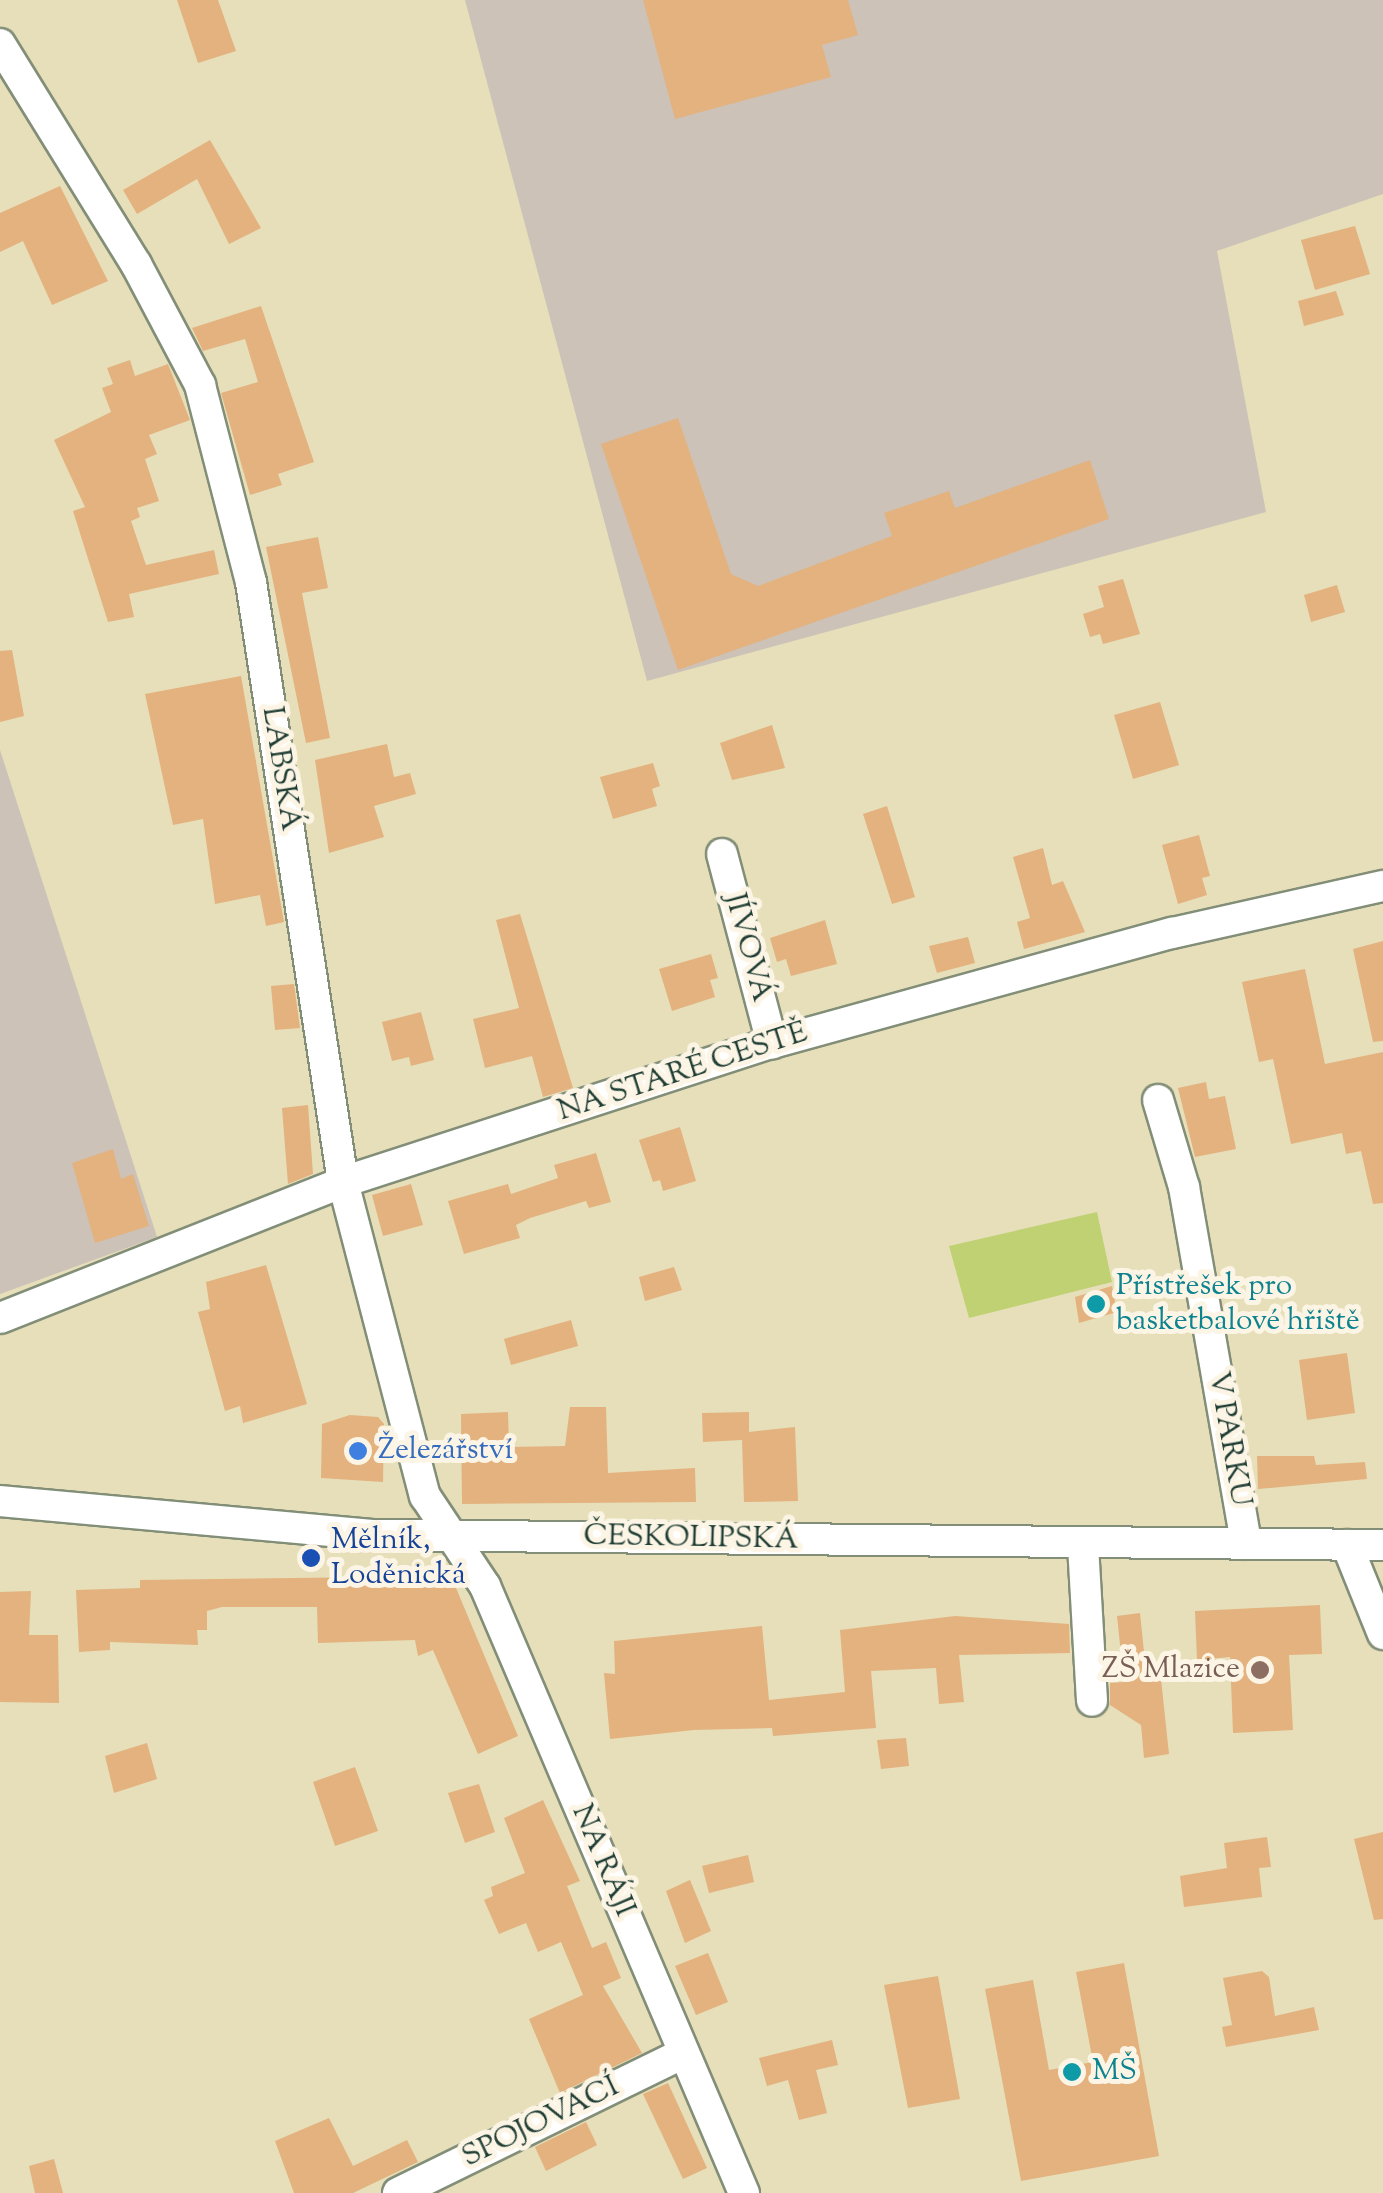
<!DOCTYPE html>
<meta charset="utf-8">
<style>
body{margin:0}
#map{position:relative;width:1383px;height:2193px;overflow:hidden;background:#e6dfba;font-family:"Sorts Mill Goudy",serif}
div>[style]{position:absolute}
.industrial>*{inset:0;background:#ccc2b8}
.green>*{inset:0;background:#c0d173}
.building>*{inset:0;background:#e3b27e}
.roads{filter:drop-shadow(2px 0 #828e77) drop-shadow(-2px 0 #828e77) drop-shadow(0 2px #828e77) drop-shadow(0 -2px #828e77)}
.minor>*{height:30px;margin:-15px;padding:0 15px;transform-origin:15px;border-radius:15px;background:#fff}
.dots>*{width:28px;height:28px;translate:-50% -50%;box-sizing:border-box;border:5px solid #fcf5e5;border-radius:50%}
span{translate:-50% -50%;white-space:nowrap;text-align:center;line-height:1.15;-webkit-text-stroke:10px #fcf5e5;paint-order:stroke}
.street-label{font-size:30px;color:#1f3d34}
.culture-label{font-size:30px;color:#0d838f}
.left{translate:0 -50%;text-align:left}
.shop-label{font-size:30px;color:#366cbe}
.transit-label{font-size:30px;color:#164399}
.education-label{font-size:30px;color:#785e54}
.right{translate:-100% -50%;text-align:right}
</style>
<div id="map">
<div class="industrial">
<div style="clip-path:polygon(465px 0,1383px 0,1383px 194px,1217px 251px,1266px 512px,647px 681px)"></div>
<div style="clip-path:polygon(0 750px,157px 1237px,0 1294px)"></div>
</div>
<div class="green">
<div style="clip-path:polygon(1097px 1212px,1112px 1282px,969px 1318px,949px 1246px)"></div>
</div>
<div class="building">
<div style="clip-path:polygon(177px 0,218px 0,236px 51px,198px 63px)"></div>
<div style="clip-path:polygon(643px 0,848px 0,858px 35px,822px 45px,831px 77px,675px 119px)"></div>
<div style="clip-path:polygon(210px 140px,261px 228px,229px 244px,197px 179px,137px 214px,123px 190px)"></div>
<div style="clip-path:polygon(60px 186px,108px 281px,52px 305px,23px 241px,0 252px,0 213px)"></div>
<div style="clip-path:polygon(1355px 226px,1370px 274px,1315px 290px,1301px 240px)"></div>
<div style="clip-path:polygon(1336px 291px,1344px 315px,1304px 326px,1298px 301px)"></div>
<div style="clip-path:polygon(261px 306px,314px 462px,278px 474px,282px 485px,250px 495px,221px 393px,258px 382px,245px 339px,203px 351px,192px 328px)"></div>
<div style="clip-path:polygon(130px 360px,135px 376px,168px 364px,190px 420px,149px 435px,157px 454px,145px 459px,159px 501px,137px 508px,140px 517px,131px 521px,146px 565px,214px 550px,219px 574px,129px 594px,134px 617px,108px 622px,73px 511px,85px 507px,54px 440px,111px 412px,102px 388px,113px 384px,107px 368px)"></div>
<div style="clip-path:polygon(678px 418px,731px 574px,758px 586px,892px 536px,884px 513px,949px 491px,955px 508px,1090px 460px,1109px 519px,678px 670px,601px 444px)"></div>
<div style="clip-path:polygon(318px 537px,328px 588px,302px 593px,330px 738px,306px 743px,266px 547px)"></div>
<div style="clip-path:polygon(1123px 579px,1140px 634px,1103px 644px,1100px 634px,1090px 637px,1083px 614px,1104px 607px,1098px 586px)"></div>
<div style="clip-path:polygon(1337px 585px,1345px 612px,1311px 622px,1304px 595px)"></div>
<div style="clip-path:polygon(12px 650px,24px 716px,0 722px,0 651px)"></div>
<div style="clip-path:polygon(241px 676px,284px 922px,266px 926px,260px 895px,215px 904px,203px 819px,173px 825px,145px 694px)"></div>
<div style="clip-path:polygon(1160px 702px,1179px 765px,1133px 779px,1114px 715px)"></div>
<div style="clip-path:polygon(772px 725px,785px 768px,732px 780px,720px 743px)"></div>
<div style="clip-path:polygon(387px 744px,394px 777px,410px 773px,416px 794px,374px 806px,384px 837px,329px 853px,315px 760px)"></div>
<div style="clip-path:polygon(653px 763px,660px 786px,652px 789px,657px 806px,613px 819px,600px 777px)"></div>
<div style="clip-path:polygon(887px 806px,915px 897px,892px 904px,863px 814px)"></div>
<div style="clip-path:polygon(1199px 835px,1210px 876px,1202px 878px,1207px 895px,1178px 904px,1162px 845px)"></div>
<div style="clip-path:polygon(1043px 848px,1052px 885px,1063px 881px,1085px 932px,1024px 949px,1017px 922px,1030px 918px,1013px 857px)"></div>
<div style="clip-path:polygon(520px 914px,573px 1088px,543px 1097px,532px 1056px,485px 1068px,473px 1019px,519px 1008px,496px 920px)"></div>
<div style="clip-path:polygon(825px 920px,837px 964px,791px 976px,786px 959px,777px 962px,770px 938px)"></div>
<div style="clip-path:polygon(968px 937px,975px 963px,937px 973px,929px 946px)"></div>
<div style="clip-path:polygon(1383px 941px,1383px 1041px,1373px 1042px,1353px 949px)"></div>
<div style="clip-path:polygon(711px 954px,718px 978px,710px 980px,715px 997px,672px 1011px,659px 969px)"></div>
<div style="clip-path:polygon(1305px 969px,1325px 1064px,1383px 1052px,1383px 1203px,1373px 1204px,1361px 1151px,1346px 1154px,1342px 1133px,1291px 1144px,1273px 1059px,1259px 1062px,1242px 982px)"></div>
<div style="clip-path:polygon(294px 984px,300px 1028px,275px 1030px,271px 986px)"></div>
<div style="clip-path:polygon(421px 1012px,434px 1060px,411px 1066px,409px 1057px,392px 1061px,382px 1022px)"></div>
<div style="clip-path:polygon(1206px 1082px,1209px 1099px,1225px 1096px,1236px 1149px,1195px 1157px,1178px 1088px)"></div>
<div style="clip-path:polygon(308px 1105px,313px 1174px,288px 1184px,282px 1108px)"></div>
<div style="clip-path:polygon(680px 1127px,696px 1181px,663px 1191px,660px 1180px,653px 1182px,639px 1140px)"></div>
<div style="clip-path:polygon(113px 1149px,121px 1179px,133px 1174px,149px 1226px,95px 1243px,72px 1163px)"></div>
<div style="clip-path:polygon(596px 1153px,611px 1202px,589px 1208px,586px 1201px,530px 1218px,516px 1225px,520px 1238px,464px 1254px,448px 1201px,508px 1184px,511px 1194px,558px 1178px,554px 1165px)"></div>
<div style="clip-path:polygon(411px 1184px,423px 1225px,383px 1236px,372px 1195px)"></div>
<div style="clip-path:polygon(266px 1265px,307px 1404px,243px 1423px,240px 1406px,225px 1411px,198px 1312px,210px 1309px,206px 1282px)"></div>
<div style="clip-path:polygon(674px 1267px,682px 1290px,645px 1301px,639px 1277px)"></div>
<div style="clip-path:polygon(1112px 1286px,1117px 1312px,1079px 1323px,1075px 1297px)"></div>
<div style="clip-path:polygon(571px 1320px,578px 1346px,511px 1365px,504px 1339px)"></div>
<div style="clip-path:polygon(1347px 1353px,1355px 1413px,1307px 1420px,1299px 1360px)"></div>
<div style="clip-path:polygon(570px 1407px,606px 1407px,608px 1473px,695px 1468px,696px 1502px,462px 1504px,461px 1414px,508px 1412px,509px 1447px,565px 1446px)"></div>
<div style="clip-path:polygon(749px 1412px,749px 1432px,795px 1427px,798px 1501px,744px 1502px,742px 1440px,703px 1442px,702px 1413px)"></div>
<div style="clip-path:polygon(350px 1415px,378px 1417px,384px 1424px,383px 1482px,321px 1478px,322px 1424px)"></div>
<div style="clip-path:polygon(1257px 1456px,1314px 1456px,1316px 1465px,1365px 1462px,1367px 1479px,1258px 1489px)"></div>
<div style="clip-path:polygon(451px 1576px,518px 1736px,478px 1754px,433px 1650px,418px 1656px,415px 1640px,318px 1643px,317px 1607px,222px 1607px,207px 1611px,207px 1630px,197px 1630px,198px 1645px,110px 1642px,110px 1650px,79px 1652px,76px 1590px,140px 1588px,140px 1580px)"></div>
<div style="clip-path:polygon(31px 1591px,29px 1635px,58px 1635px,59px 1703px,0 1702px,0 1592px)"></div>
<div style="clip-path:polygon(1320px 1605px,1322px 1654px,1289px 1655px,1293px 1730px,1233px 1733px,1230px 1657px,1197px 1660px,1195px 1611px)"></div>
<div style="clip-path:polygon(1140px 1613px,1147px 1681px,1161px 1679px,1169px 1754px,1144px 1758px,1141px 1725px,1110px 1705px,1110px 1683px,1124px 1682px,1117px 1616px)"></div>
<div style="clip-path:polygon(955px 1616px,1069px 1624px,1070px 1653px,959px 1655px,964px 1702px,939px 1704px,936px 1668px,871px 1671px,876px 1728px,773px 1736px,772px 1728px,694px 1730px,610px 1739px,604px 1673px,615px 1674px,614px 1641px,762px 1626px,769px 1700px,845px 1692px,840px 1630px)"></div>
<div style="clip-path:polygon(906px 1738px,909px 1766px,881px 1769px,877px 1740px)"></div>
<div style="clip-path:polygon(147px 1743px,157px 1779px,114px 1793px,105px 1756px)"></div>
<div style="clip-path:polygon(355px 1767px,378px 1831px,335px 1846px,313px 1782px)"></div>
<div style="clip-path:polygon(479px 1784px,495px 1832px,465px 1843px,448px 1793px)"></div>
<div style="clip-path:polygon(543px 1800px,580px 1881px,567px 1886px,592px 1948px,606px 1942px,621px 1978px,603px 1986px,642px 2053px,560px 2093px,529px 2019px,583px 1995px,561px 1942px,538px 1952px,526px 1923px,499px 1934px,484px 1900px,493px 1896px,491px 1887px,525px 1873px,504px 1818px)"></div>
<div style="clip-path:polygon(1383px 1832px,1383px 1919px,1374px 1920px,1354px 1839px)"></div>
<div style="clip-path:polygon(1267px 1837px,1271px 1867px,1259px 1868px,1262px 1897px,1184px 1907px,1180px 1876px,1227px 1868px,1224px 1843px)"></div>
<div style="clip-path:polygon(748px 1855px,754px 1882px,709px 1893px,702px 1866px)"></div>
<div style="clip-path:polygon(690px 1880px,711px 1931px,685px 1943px,666px 1891px)"></div>
<div style="clip-path:polygon(708px 1953px,728px 2002px,696px 2015px,675px 1966px)"></div>
<div style="clip-path:polygon(1124px 1963px,1159px 2156px,1021px 2181px,985px 1989px,1033px 1980px,1049px 2070px,1093px 2062px,1076px 1972px)"></div>
<div style="clip-path:polygon(1262px 1971px,1269px 1977px,1275px 2016px,1314px 2007px,1319px 2030px,1226px 2047px,1222px 2027px,1232px 2025px,1223px 1978px)"></div>
<div style="clip-path:polygon(938px 1976px,960px 2099px,908px 2108px,884px 1985px)"></div>
<div style="clip-path:polygon(832px 2040px,838px 2065px,816px 2070px,827px 2113px,799px 2120px,788px 2080px,767px 2086px,759px 2058px)"></div>
<div style="clip-path:polygon(668px 2083px,707px 2168px,683px 2179px,643px 2094px)"></div>
<div style="clip-path:polygon(329px 2118px,353px 2166px,407px 2140px,418px 2162px,353px 2193px,294px 2193px,275px 2141px)"></div>
<div style="clip-path:polygon(586px 2122px,597px 2145px,546px 2171px,535px 2147px)"></div>
<div style="clip-path:polygon(54px 2159px,63px 2193px,35px 2193px,29px 2166px)"></div>
</div>
<div class="roads">
<div class="minor">
<div style="left:0;top:44px;width:259px;rotate:58.3deg"></div>
<div style="left:136px;top:264px;width:137px;rotate:62.1deg"></div>
<div style="left:200px;top:385px;width:203px;rotate:75.5deg"></div>
<div style="left:251px;top:582px;width:607px;rotate:81.28deg"></div>
<div style="left:343px;top:1182px;width:325px;rotate:75.4deg"></div>
<div style="left:425px;top:1496px;width:108px;rotate:56.3deg"></div>
<div style="left:485px;top:1586px;width:660px;rotate:66.89deg"></div>
<div style="left:722px;top:854px;width:196px;rotate:75.2deg"></div>
<div style="left:1158px;top:1100px;width:91px;rotate:73.4deg"></div>
<div style="left:1184px;top:1187px;width:362px;rotate:80.1deg"></div>
<div style="left:0;top:1318px;width:369px;rotate:-21.6deg"></div>
<div style="left:343px;top:1182px;width:451px;rotate:-18deg"></div>
<div style="left:772px;top:1043px;width:415px;rotate:-15.4deg"></div>
<div style="left:1172px;top:933px;width:216px;rotate:-12.6deg"></div>
<div style="left:0;top:1501px;width:378px;rotate:5.2deg"></div>
<div style="left:376px;top:1535px;width:1007px;rotate:0.57deg"></div>
<div style="left:1083px;top:1545px;width:156px;rotate:86.7deg"></div>
<div style="left:1347px;top:1545px;width:96px;rotate:68deg"></div>
<div style="left:398px;top:2193px;width:318px;rotate:-26.1deg"></div>
</div>
</div>
<div class="dots">
<div style="left:1096px;top:1304px;background:#0f9aa8"></div>
<div style="left:358px;top:1451px;background:#3f7fe0"></div>
<div style="left:311px;top:1558px;background:#1a4fb4"></div>
<div style="left:1260px;top:1670px;background:#8d6e63"></div>
<div style="left:1072px;top:2072px;background:#0f9aa8"></div>
</div>
<div class="street-label">
<span style="left:280px;top:769px;rotate:81deg">LABSKÁ</span>
<span style="left:747px;top:948px;rotate:75deg">JÍVOVÁ</span>
<span style="left:683px;top:1073px;rotate:-18deg">NA STARÉ CESTĚ</span>
<span style="left:1228px;top:1439px;rotate:80deg">V PARKU</span>
<span style="left:691px;top:1539px;rotate:1deg">ČESKOLIPSKÁ</span>
<span style="left:602px;top:1861px;rotate:67deg">NA RÁJI</span>
<span style="left:541px;top:2123px;rotate:-26deg">SPOJOVACÍ</span>
</div>
<div class="culture-label">
<span class="left" style="left:1116px;top:1304px">Přístřešek pro<br>basketbalové hřiště</span>
<span class="left" style="left:1092px;top:2072px">MŠ</span>
</div>
<div class="shop-label">
<span class="left" style="left:378px;top:1451px">Železářství</span>
</div>
<div class="transit-label">
<span class="left" style="left:331px;top:1558px">Mělník,<br>Loděnická</span>
</div>
<div class="education-label">
<span class="right" style="left:1240px;top:1670px">ZŠ Mlazice</span>
</div>
</div>
